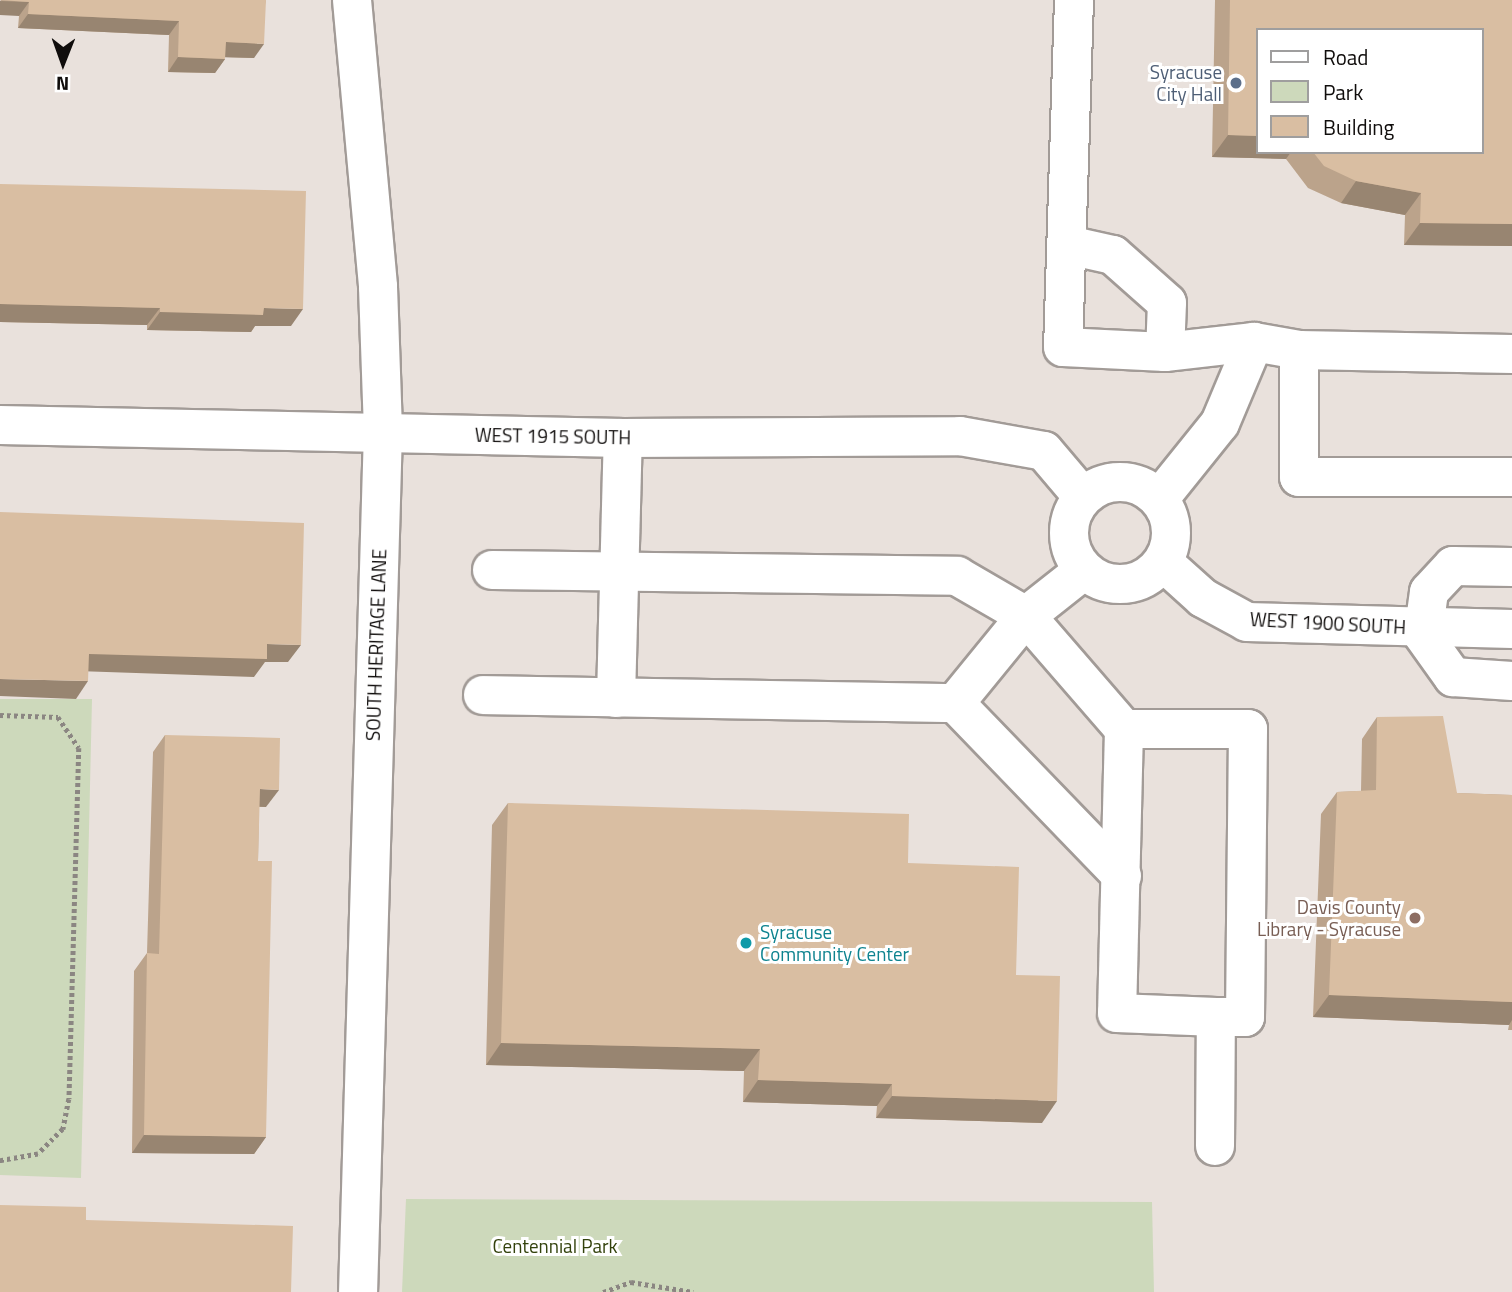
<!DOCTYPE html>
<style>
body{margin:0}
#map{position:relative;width:1512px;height:1292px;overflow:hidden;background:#e9e1dc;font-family:"Titillium Web",sans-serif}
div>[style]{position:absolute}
.green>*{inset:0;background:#cdd9bb}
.path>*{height:4.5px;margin-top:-2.25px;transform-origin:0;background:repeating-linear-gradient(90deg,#8b8682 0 3.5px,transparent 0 7px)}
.roads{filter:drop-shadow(2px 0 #a29b97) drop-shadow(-2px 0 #a29b97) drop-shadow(0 2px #a29b97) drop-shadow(0 -2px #a29b97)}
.minor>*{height:38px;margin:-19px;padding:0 19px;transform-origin:19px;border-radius:19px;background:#fff}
.minor>.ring{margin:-19px;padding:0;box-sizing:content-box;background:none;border:38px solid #fff;border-radius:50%}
.wall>*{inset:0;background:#bba38b}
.shaded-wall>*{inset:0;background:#988571}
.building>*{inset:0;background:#d9bea2}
.dots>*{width:19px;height:19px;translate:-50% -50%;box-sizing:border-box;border:4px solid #fff;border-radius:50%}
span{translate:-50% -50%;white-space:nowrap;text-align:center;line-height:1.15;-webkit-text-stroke:6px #fff;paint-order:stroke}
.service-label{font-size:19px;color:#4e5e75}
.right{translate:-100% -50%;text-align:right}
.street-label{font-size:19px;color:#100d0c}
.education-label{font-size:19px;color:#785e54}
.culture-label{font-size:19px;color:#0d838f}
.left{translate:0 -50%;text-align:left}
.park-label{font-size:19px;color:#33420c}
.legend{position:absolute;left:1256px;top:28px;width:228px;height:126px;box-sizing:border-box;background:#fff;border:2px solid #9f9e9e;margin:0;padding:9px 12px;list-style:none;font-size:21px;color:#100d0c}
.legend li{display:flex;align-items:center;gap:14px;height:35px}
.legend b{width:35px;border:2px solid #9f9e9e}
.north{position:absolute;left:28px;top:28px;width:70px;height:70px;-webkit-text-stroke:5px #fff;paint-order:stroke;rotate:181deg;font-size:19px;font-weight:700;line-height:28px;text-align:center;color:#100d0c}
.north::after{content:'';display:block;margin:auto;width:24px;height:32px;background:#100d0c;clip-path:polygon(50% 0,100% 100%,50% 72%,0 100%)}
</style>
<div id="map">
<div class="green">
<div style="clip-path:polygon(0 699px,92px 699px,81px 1178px,0 1175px)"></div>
<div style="clip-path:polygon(406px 1199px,1152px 1202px,1154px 1292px,402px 1292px)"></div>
</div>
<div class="path">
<div style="left:0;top:715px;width:58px;rotate:2deg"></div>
<div style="left:58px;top:717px;width:37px;rotate:56deg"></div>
<div style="left:79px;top:748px;width:351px;rotate:91.6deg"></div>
<div style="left:69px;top:1099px;width:31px;rotate:101deg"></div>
<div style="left:63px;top:1129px;width:35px;rotate:135deg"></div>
<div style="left:38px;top:1154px;width:39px;rotate:170deg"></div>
<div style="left:603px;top:1292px;width:30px;rotate:-20deg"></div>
<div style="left:631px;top:1282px;width:63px;rotate:9.2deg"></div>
</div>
<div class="roads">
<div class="minor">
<div style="left:352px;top:0;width:288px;rotate:84.8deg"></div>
<div style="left:378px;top:287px;width:144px;rotate:88deg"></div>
<div style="left:383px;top:431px;width:861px;rotate:91.66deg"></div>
<div style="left:1074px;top:0;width:347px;rotate:91.8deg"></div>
<div style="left:1063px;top:347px;width:102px;rotate:2.8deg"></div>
<div style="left:1165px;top:352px;width:90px;rotate:-6.4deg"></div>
<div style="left:1254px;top:342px;width:46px;rotate:10.1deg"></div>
<div style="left:1299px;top:350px;width:213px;rotate:1.1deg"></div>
<div style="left:1068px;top:245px;width:46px;rotate:12.5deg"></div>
<div style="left:1113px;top:255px;width:72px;rotate:41.6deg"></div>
<div style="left:1167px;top:303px;width:49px;rotate:92.3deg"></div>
<div style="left:1299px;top:350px;width:127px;rotate:90deg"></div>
<div style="left:1299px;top:477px;width:213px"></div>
<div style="left:0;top:425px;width:623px;rotate:1.2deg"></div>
<div style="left:623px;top:438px;width:337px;rotate:-0.3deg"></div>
<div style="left:960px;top:436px;width:85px;rotate:10.1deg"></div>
<div style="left:1044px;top:451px;width:60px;rotate:49.7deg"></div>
<div class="ring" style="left:1069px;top:482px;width:64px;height:64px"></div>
<div style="left:1159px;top:499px;width:97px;rotate:-51.2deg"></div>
<div style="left:1220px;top:423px;width:88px;rotate:-67.2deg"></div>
<div style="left:1163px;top:562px;width:54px;rotate:42deg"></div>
<div style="left:1203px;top:598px;width:50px;rotate:28.6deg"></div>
<div style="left:1247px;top:622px;width:265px;rotate:1.5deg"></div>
<div style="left:1512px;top:567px;width:59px;rotate:-179deg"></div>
<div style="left:1453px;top:566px;width:35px;rotate:133deg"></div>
<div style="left:1429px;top:592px;width:43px;rotate:97.9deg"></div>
<div style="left:1423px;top:635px;width:52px;rotate:54.5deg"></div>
<div style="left:1453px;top:677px;width:59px;rotate:3.9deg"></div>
<div style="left:492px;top:570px;width:465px;rotate:0.7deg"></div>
<div style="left:957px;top:576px;width:80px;rotate:30.1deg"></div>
<div style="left:1026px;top:616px;width:74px;rotate:-38.4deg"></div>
<div style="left:483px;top:695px;width:472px;rotate:1deg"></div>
<div style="left:616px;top:698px;width:260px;rotate:-88.5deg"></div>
<div style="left:1122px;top:876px;width:240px;rotate:-134deg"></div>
<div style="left:955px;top:703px;width:112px;rotate:-50.8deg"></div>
<div style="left:1026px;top:616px;width:150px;rotate:49.1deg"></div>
<div style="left:1215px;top:1146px;width:129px;rotate:-89.6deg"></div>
<div style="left:1216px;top:1017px;width:29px"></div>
<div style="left:1245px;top:1017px;width:288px;rotate:-89.4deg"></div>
<div style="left:1248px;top:729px;width:124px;rotate:180deg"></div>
<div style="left:1124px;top:729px;width:284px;rotate:91.4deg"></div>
<div style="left:1117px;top:1013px;width:99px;rotate:2.3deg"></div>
</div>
</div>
<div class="wall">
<div style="clip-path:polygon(0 0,266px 0,254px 58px,225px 57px,225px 59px,215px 73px,168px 72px,169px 35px,18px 28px,19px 16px)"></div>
<div style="clip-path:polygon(evenodd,1215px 0,1512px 0,1512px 246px,1404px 245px,1405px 215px,1341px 203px,1308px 188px,1286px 159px,1212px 157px,1215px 0,1482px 30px,1482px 152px,1258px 152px,1482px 30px)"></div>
<div style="clip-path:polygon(0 184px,291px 326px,255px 326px,251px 332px,147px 330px,147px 325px,0 322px)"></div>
<div style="clip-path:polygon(1377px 717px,1457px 793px,1512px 795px,1512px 1030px,1508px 1030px,1509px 1025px,1313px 1017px,1321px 814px,1337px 792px,1361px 791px,1362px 739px)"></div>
<div style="clip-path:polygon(165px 735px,266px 807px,259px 807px,258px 861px,266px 1137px,254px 1154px,132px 1153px,134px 971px,147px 953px,153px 752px)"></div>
<div style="clip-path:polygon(508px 803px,908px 863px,1016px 975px,1042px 1123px,876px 1118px,877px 1106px,743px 1102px,744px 1071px,486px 1065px,492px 825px)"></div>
</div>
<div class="shaded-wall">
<div style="clip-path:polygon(0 1px,29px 2px,19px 16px,0 15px)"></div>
<div style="clip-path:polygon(28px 14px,179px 21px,169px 35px,18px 28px)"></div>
<div style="clip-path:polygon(226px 42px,264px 44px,254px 58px,216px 57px)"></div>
<div style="clip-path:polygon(178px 57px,225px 59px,215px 73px,168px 72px)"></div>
<div style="clip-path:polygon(1228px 135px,1258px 136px,1258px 152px,1291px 152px,1286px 159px,1212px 157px)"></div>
<div style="clip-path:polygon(1356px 181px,1421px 193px,1405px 215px,1341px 203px)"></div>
<div style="clip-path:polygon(1420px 223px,1512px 224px,1512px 246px,1404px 245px)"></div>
<div style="clip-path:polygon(0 304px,160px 308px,147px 325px,0 322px)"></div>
<div style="clip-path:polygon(264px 308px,303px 309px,291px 326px,255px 326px,251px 332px,147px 330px,160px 312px)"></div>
<div style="clip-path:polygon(267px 644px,301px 645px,288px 662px,265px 662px,254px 677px,77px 671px,89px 654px)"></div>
<div style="clip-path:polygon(0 679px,88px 681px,76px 699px,0 696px)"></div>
<div style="clip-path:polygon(260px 789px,279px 790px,266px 807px,248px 806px)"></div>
<div style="clip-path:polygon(1329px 995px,1512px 1002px,1512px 1020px,1509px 1025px,1313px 1017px)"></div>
<div style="clip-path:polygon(501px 1043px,760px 1049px,744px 1071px,486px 1065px)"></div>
<div style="clip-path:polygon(758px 1080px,892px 1084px,877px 1106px,743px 1102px)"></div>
<div style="clip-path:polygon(892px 1096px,1057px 1101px,1042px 1123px,876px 1118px)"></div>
<div style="clip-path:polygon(144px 1135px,266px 1137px,254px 1154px,132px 1153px)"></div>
</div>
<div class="building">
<div style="clip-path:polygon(0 0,266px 0,264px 44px,226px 42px,225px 59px,178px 57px,179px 21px,28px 14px,29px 2px)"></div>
<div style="clip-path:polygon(1230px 0,1512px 0,1512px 224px,1420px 223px,1421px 193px,1356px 181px,1324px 166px,1313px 152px,1482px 152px,1482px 30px,1258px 30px,1258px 136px,1228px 135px)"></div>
<div style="clip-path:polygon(0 184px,306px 191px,303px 309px,264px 308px,263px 315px,160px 312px,160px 308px,0 304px)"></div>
<div style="clip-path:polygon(0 512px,304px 523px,301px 645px,267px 644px,267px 659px,89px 654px,88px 681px,0 679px)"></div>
<div style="clip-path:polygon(1443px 716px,1457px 793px,1512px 795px,1512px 1002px,1329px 995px,1337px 792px,1376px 790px,1377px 717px)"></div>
<div style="clip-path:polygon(165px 735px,280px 738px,279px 790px,260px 789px,258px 861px,272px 861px,266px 1137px,144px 1135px,147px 953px,159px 954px)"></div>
<div style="clip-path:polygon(508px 803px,909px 814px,908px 863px,1019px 867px,1016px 975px,1060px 976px,1057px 1101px,892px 1096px,892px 1084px,758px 1080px,760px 1049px,501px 1043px)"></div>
<div style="clip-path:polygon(0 1205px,86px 1207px,86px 1220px,293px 1226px,291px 1292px,0 1292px)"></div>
</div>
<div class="dots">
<div style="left:1236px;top:83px;background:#5c6f8a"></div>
<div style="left:1415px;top:918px;background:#8d6e63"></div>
<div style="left:746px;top:943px;background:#0f9aa8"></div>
</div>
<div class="service-label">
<span class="right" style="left:1222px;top:83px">Syracuse<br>City Hall</span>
</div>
<div class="street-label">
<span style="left:553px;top:436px;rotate:1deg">WEST 1915 SOUTH</span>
<span style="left:1328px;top:623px;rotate:3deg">WEST 1900 SOUTH</span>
<span style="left:376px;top:645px;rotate:-88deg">SOUTH HERITAGE LANE</span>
</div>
<div class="education-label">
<span class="right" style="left:1401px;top:918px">Davis County<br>Library - Syracuse</span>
</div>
<div class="culture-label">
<span class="left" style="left:760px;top:943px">Syracuse<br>Community Center</span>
</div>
<div class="park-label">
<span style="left:555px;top:1246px">Centennial Park</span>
</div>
<ul class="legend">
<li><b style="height:9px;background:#fff"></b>Road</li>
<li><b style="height:19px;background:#cdd9bb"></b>Park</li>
<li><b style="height:19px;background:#d9bea2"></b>Building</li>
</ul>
<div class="north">N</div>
</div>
